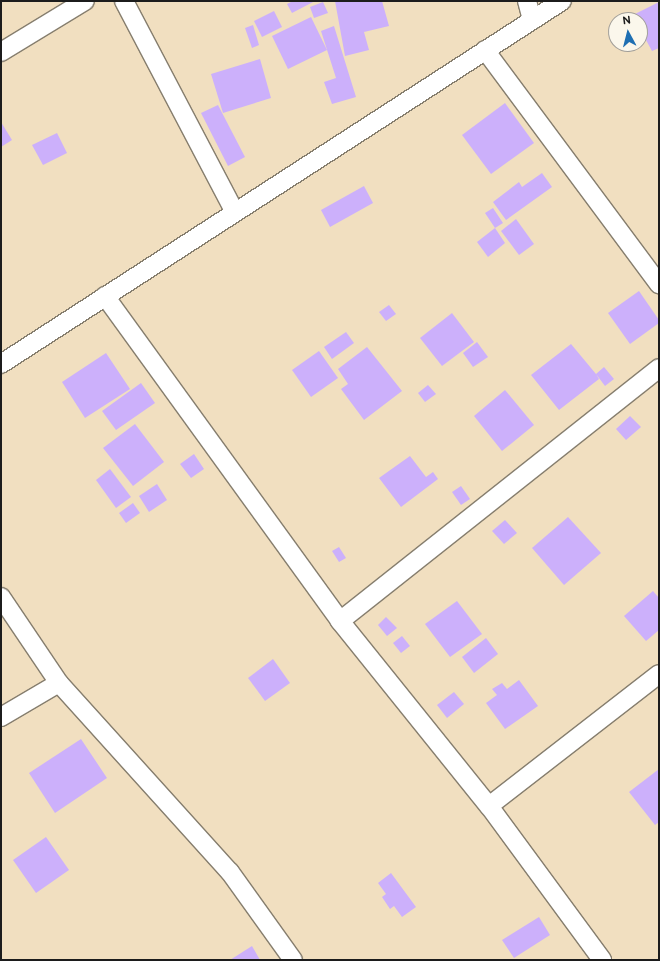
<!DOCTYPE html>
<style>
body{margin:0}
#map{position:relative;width:660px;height:961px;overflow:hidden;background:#f1dfc0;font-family:"Balsamiq Sans",sans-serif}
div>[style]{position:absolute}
.building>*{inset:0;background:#ccb0fb}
.roads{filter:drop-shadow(1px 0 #867e6e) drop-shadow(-1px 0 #867e6e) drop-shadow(0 1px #867e6e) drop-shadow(0 -1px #867e6e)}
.minor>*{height:18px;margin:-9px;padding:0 9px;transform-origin:9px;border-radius:9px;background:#fff}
span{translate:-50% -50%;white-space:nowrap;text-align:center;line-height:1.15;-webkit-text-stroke:3.5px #fbf7ec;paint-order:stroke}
.frame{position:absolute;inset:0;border:2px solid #1c1c1c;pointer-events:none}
.north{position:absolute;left:608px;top:12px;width:40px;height:40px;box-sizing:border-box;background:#fbf7ec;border:1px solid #a29f99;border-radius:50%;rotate:353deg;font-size:11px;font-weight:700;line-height:16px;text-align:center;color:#1c1c1c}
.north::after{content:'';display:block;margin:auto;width:14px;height:18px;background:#1f6fb2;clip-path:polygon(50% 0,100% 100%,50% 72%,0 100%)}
</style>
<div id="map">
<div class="building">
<div style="clip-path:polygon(293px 1px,315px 1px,292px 13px,287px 4px)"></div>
<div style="clip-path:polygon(335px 1px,382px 1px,389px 26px,364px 32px,369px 50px,345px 56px)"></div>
<div style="clip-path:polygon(323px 2px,328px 13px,314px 18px,310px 7px)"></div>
<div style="clip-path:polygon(659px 2px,659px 48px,652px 51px,640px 29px,640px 20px,635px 20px,633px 15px)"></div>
<div style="clip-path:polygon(274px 11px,282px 27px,262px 37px,254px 21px)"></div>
<div style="clip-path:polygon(311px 17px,327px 50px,288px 69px,272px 36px)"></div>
<div style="clip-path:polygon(253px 25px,259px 45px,252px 48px,245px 28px)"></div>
<div style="clip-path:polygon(334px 26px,356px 97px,332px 104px,324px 82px,336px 78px,321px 31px)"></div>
<div style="clip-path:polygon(260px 59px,271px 98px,223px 113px,211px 74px)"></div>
<div style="clip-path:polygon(505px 103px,534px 143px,491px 174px,462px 135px)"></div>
<div style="clip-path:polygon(218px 105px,245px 157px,228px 166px,201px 113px)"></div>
<div style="clip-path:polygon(1px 122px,12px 140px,1px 147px)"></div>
<div style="clip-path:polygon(57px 133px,67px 153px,43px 165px,32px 145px)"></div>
<div style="clip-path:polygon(542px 173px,552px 187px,506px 220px,493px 202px,519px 182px,522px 187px)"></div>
<div style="clip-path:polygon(364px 186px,373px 203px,330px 227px,321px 210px)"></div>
<div style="clip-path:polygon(493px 208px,503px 223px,495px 228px,485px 213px)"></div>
<div style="clip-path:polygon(516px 219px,534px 244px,519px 255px,501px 231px)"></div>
<div style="clip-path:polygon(495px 228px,505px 243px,488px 257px,477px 242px)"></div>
<div style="clip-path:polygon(639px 291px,659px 320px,659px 323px,630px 344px,608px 313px)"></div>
<div style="clip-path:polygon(389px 305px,396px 314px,386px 321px,379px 312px)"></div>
<div style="clip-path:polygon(452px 313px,474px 342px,442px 366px,420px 338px)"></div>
<div style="clip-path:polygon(346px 332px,354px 343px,332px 359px,324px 347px)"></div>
<div style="clip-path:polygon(477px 342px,488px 357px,473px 367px,463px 353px)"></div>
<div style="clip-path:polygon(571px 344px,596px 374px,604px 367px,614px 379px,605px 386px,596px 374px,599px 379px,559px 410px,531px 375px)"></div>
<div style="clip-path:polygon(367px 347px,402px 391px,364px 420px,341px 389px,348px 384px,338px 369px)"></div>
<div style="clip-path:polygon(319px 351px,338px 378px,311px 397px,292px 370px)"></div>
<div style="clip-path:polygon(106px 353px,130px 389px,85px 418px,62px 382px)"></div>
<div style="clip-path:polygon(141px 383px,155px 403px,116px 430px,102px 411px)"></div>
<div style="clip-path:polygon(428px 385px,436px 394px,425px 402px,418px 393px)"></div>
<div style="clip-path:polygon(505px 390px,534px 425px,502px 451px,474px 416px)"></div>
<div style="clip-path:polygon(630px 416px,641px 427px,626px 440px,616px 429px)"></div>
<div style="clip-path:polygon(135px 424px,164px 462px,133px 486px,103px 448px)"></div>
<div style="clip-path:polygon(194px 454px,204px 469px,191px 478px,180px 464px)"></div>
<div style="clip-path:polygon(410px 456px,426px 477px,433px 472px,438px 479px,401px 507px,379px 478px)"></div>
<div style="clip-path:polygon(110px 469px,131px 497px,116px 508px,96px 480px)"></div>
<div style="clip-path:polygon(157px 484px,167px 500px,149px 512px,139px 496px)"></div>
<div style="clip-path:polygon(461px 486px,470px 499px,461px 505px,452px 492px)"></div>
<div style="clip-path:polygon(133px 503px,140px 513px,126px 523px,119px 513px)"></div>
<div style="clip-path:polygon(568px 517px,601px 553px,564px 585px,532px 548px)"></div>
<div style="clip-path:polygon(505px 520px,517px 533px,504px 544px,492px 531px)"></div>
<div style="clip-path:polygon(339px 547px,346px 558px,339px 562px,332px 551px)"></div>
<div style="clip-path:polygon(653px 591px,659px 598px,659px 630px,646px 641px,624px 616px)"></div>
<div style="clip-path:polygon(457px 601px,482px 634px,450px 657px,425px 624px)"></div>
<div style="clip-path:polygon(386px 617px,397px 628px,387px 636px,378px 625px)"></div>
<div style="clip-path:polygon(402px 636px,410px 646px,401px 653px,393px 643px)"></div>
<div style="clip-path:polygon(486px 638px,498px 654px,474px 673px,462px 657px)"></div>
<div style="clip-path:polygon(273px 659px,290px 683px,265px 701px,248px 678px)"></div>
<div style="clip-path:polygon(519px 680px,538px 706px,505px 729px,486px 703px,497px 695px,492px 689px,502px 683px,507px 689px)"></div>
<div style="clip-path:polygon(454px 692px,464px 704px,447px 718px,437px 705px)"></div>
<div style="clip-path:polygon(81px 739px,107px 778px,55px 813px,29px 773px)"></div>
<div style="clip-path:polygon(659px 769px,659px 822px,655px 825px,629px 792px)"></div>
<div style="clip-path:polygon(46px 837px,69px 870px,36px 893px,13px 860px)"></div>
<div style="clip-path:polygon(391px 873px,416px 907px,402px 917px,394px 906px,390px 909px,382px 897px,386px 894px,378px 883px)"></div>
<div style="clip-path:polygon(539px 917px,550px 935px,514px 958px,502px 940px)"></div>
<div style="clip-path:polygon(252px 946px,260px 960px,230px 960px)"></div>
</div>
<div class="roads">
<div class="minor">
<div style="left:124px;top:1px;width:238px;rotate:62.3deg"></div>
<div style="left:527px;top:1px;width:20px;rotate:75deg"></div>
<div style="left:485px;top:50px;width:292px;rotate:53.4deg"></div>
<div style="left:1px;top:52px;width:98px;rotate:-31.3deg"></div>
<div style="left:105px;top:296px;width:401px;rotate:54.1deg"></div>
<div style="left:340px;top:621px;width:238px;rotate:51.2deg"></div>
<div style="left:489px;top:806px;width:191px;rotate:53.7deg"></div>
<div style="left:1px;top:364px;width:668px;rotate:-32.91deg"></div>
<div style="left:1px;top:597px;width:104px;rotate:56deg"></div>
<div style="left:59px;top:683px;width:255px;rotate:47.9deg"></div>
<div style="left:230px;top:872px;width:108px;rotate:54.4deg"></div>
<div style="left:340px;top:621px;width:407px;rotate:-38.4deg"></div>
<div style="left:1px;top:717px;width:67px;rotate:-30.4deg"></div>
<div style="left:489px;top:806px;width:215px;rotate:-37.8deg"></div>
</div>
</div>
<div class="frame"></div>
<div class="north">N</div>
</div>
